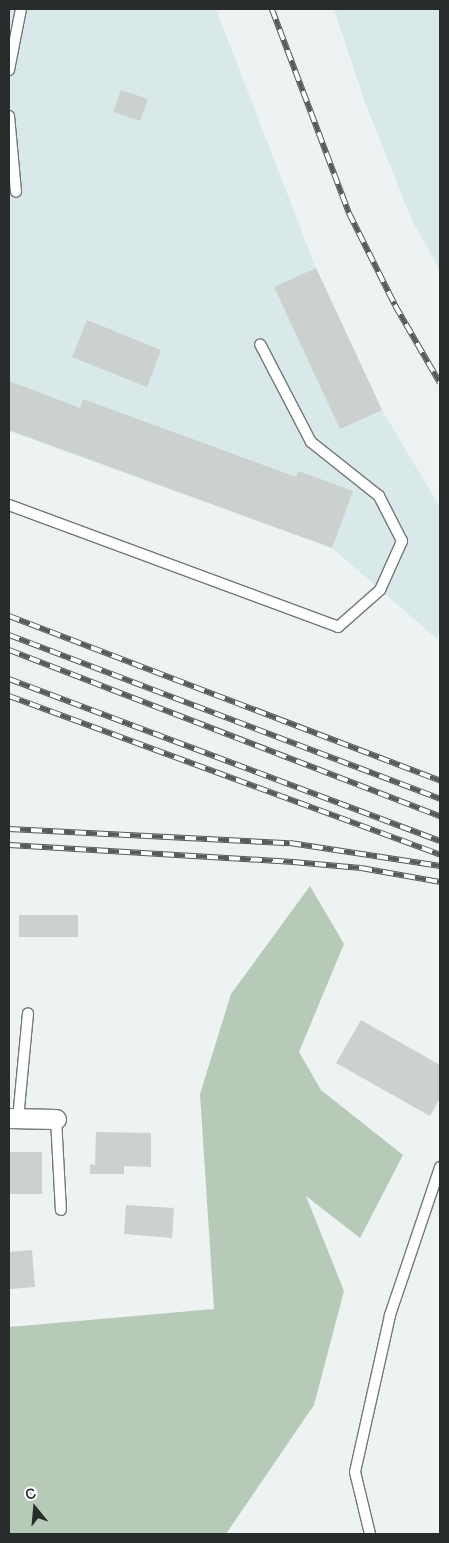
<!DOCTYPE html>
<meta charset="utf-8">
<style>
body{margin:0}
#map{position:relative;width:449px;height:1543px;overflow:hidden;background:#edf3f3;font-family:Manrope,sans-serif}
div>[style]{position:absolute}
.built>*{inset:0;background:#d9e9e9}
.green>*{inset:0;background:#b7cab7}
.building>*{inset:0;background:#cbd1ce}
.roads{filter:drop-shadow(1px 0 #737878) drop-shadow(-1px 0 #737878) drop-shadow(0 1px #737878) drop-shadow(0 -1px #737878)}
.service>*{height:10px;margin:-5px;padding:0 5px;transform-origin:5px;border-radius:5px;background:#fff}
.minor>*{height:19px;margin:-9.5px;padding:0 9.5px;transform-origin:9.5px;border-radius:9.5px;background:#fff}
.rail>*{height:5.5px;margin-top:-2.75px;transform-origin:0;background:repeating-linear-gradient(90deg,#fff 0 11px,#575b5b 0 22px);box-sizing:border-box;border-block:1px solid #575b5b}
span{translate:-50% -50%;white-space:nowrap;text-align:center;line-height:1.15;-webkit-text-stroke:5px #fff;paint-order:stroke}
.frame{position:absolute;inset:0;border:10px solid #292c2c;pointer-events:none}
.north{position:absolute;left:10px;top:1483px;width:50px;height:50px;-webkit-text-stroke:4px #fff;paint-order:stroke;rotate:343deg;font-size:14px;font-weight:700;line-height:20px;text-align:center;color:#292c2c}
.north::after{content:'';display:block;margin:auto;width:18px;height:22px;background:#292c2c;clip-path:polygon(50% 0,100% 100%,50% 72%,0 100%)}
</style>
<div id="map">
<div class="built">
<div style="clip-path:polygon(9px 9px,216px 9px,316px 268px,382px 410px,440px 507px,440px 629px,437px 639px,332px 548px,9px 431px)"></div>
<div style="clip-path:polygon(334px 9px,440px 9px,440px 270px,412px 221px,366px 105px)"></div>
</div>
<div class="green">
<div style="clip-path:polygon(310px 886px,344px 944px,299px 1052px,321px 1090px,403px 1155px,360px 1238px,306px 1196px,344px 1291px,314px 1405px,226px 1534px,9px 1534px,9px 1327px,214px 1309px,200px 1094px,231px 994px)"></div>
</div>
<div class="building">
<div style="clip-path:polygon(121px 90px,148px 99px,140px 121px,113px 112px)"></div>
<div style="clip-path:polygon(316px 268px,382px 410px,340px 429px,274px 287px)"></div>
<div style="clip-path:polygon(87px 320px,161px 350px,147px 387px,72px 357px)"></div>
<div style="clip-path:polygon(9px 381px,80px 408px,83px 399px,296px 477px,298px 471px,353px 491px,332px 548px,9px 430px)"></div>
<div style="clip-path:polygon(19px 915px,78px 915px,78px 937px,19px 937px)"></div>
<div style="clip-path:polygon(361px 1020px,440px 1065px,440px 1098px,430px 1116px,336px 1063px)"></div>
<div style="clip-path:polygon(96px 1132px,151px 1133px,151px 1167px,124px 1166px,124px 1174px,90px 1174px,90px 1164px,95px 1165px)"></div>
<div style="clip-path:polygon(9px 1152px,42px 1152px,42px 1194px,9px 1194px)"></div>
<div style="clip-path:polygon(126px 1205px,174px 1208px,172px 1238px,124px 1234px)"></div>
<div style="clip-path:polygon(32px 1250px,35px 1287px,10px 1289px,9px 1252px)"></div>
</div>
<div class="roads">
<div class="service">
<div style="left:9px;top:70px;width:62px;rotate:-78.9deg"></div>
<div style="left:9px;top:116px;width:76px;rotate:84.7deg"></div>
<div style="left:9px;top:505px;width:351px;rotate:20.3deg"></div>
<div style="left:338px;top:627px;width:56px;rotate:-41.4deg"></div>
<div style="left:380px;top:590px;width:54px;rotate:-65.8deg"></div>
<div style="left:402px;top:541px;width:51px;rotate:-117.1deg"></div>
<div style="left:379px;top:496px;width:87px;rotate:-141.5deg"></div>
<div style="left:311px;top:442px;width:110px;rotate:-117.5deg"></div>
<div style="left:18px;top:1119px;width:106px;rotate:-84.6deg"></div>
<div style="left:56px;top:1119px;width:91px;rotate:86.9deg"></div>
<div style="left:370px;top:1534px;width:64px;rotate:-103.6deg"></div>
<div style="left:355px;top:1472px;width:161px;rotate:-77.4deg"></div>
<div style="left:390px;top:1315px;width:156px;rotate:-71.3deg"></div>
</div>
<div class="minor">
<div style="left:9px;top:1118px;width:47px;rotate:1.2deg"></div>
</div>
</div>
<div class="rail">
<div style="left:272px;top:9px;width:218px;rotate:69.3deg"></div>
<div style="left:349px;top:213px;width:103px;rotate:63.4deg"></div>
<div style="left:395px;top:305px;width:90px;rotate:60deg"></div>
<div style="left:9px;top:616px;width:462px;rotate:20.9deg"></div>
<div style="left:9px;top:635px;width:461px;rotate:20.8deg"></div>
<div style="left:9px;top:650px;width:462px;rotate:21.1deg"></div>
<div style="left:9px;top:679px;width:460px;rotate:20.6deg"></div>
<div style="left:9px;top:696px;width:459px;rotate:20.2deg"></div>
<div style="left:9px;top:829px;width:281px;rotate:2.9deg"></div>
<div style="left:290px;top:843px;width:152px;rotate:8.7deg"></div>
<div style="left:9px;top:845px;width:285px;rotate:3.4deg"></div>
<div style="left:293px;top:862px;width:68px;rotate:5deg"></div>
<div style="left:361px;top:868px;width:80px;rotate:10deg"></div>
</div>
<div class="frame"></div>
<div class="north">С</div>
</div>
